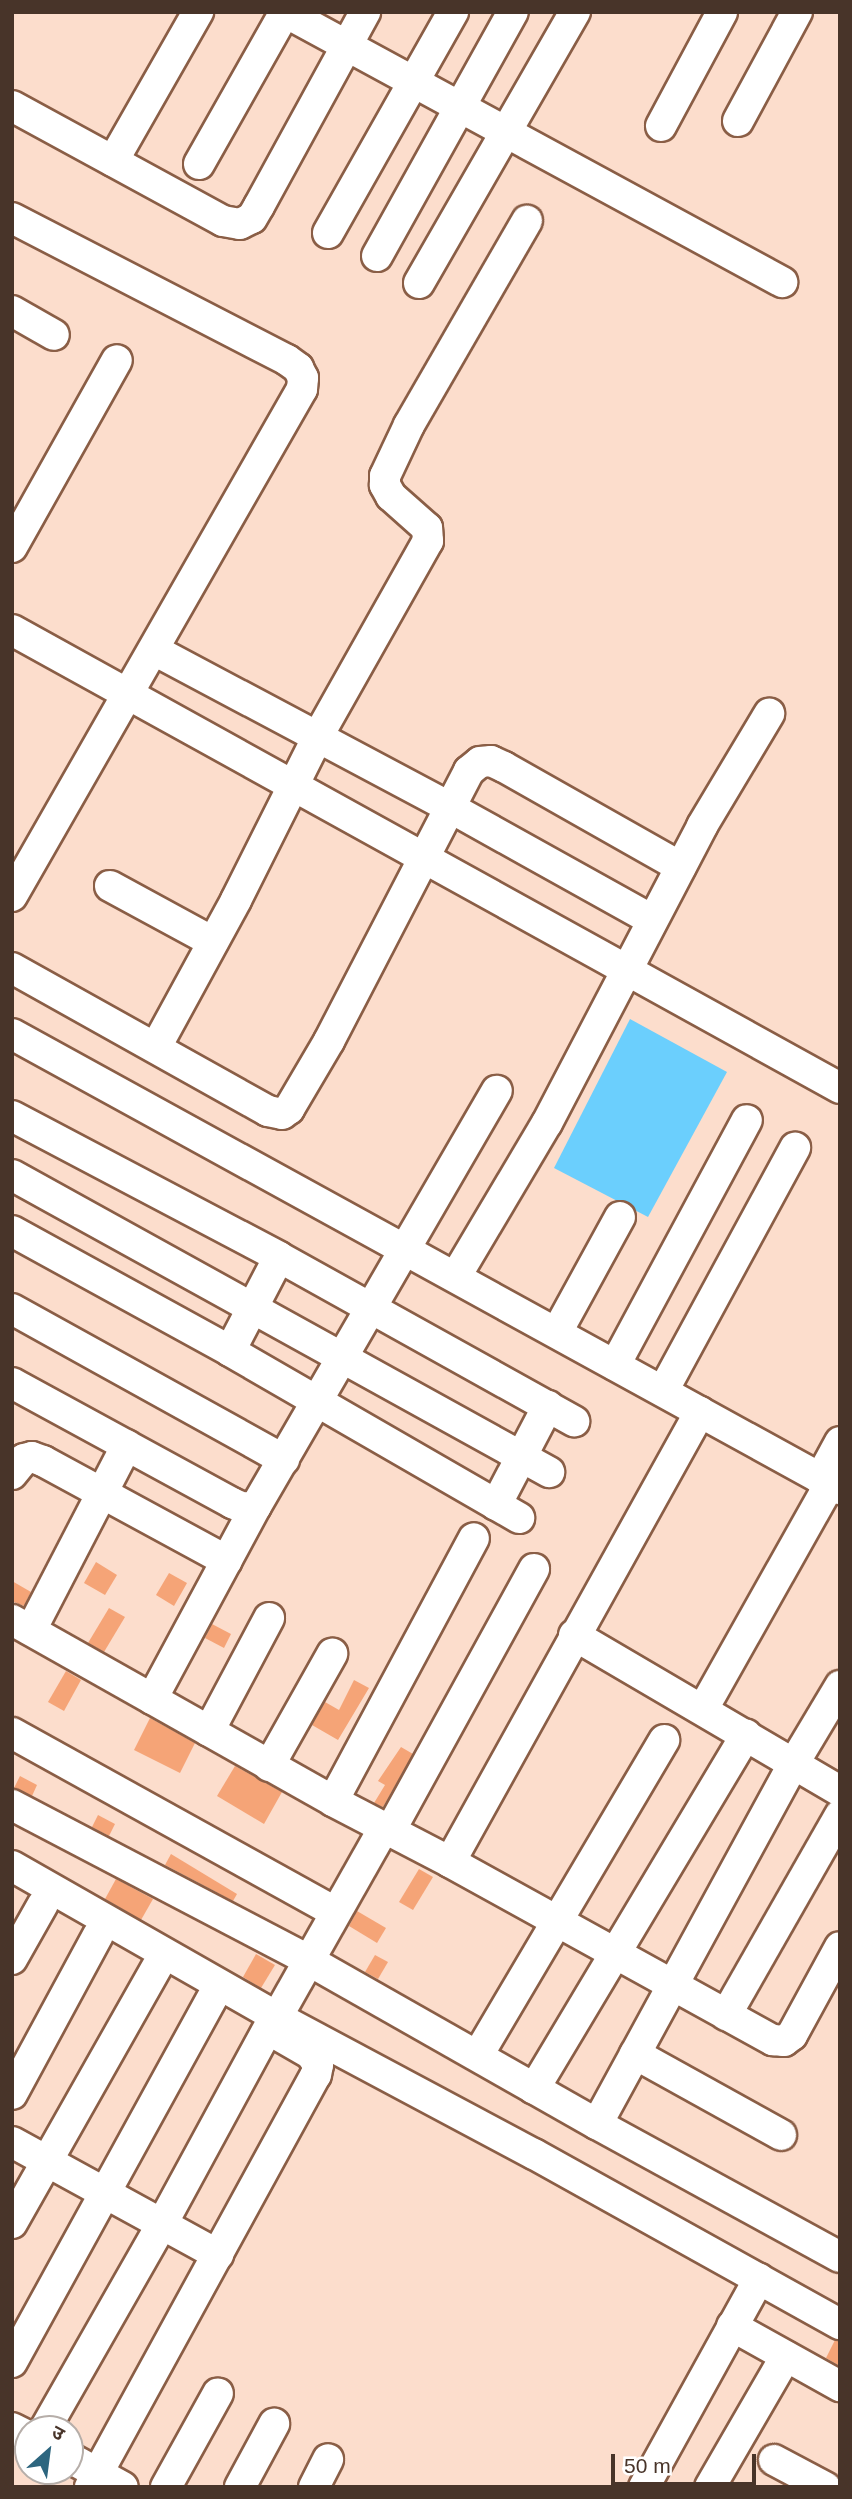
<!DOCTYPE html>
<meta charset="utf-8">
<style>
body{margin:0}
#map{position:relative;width:852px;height:2499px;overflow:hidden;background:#fcddcc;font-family:Helvetica,"Noto Sans Devanagari",sans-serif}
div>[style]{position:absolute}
.water>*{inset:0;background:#6bcffd}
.building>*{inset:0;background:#f5a477}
.roads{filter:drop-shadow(2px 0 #8a5e46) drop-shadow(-2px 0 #8a5e46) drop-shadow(0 2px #8a5e46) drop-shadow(0 -2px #8a5e46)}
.minor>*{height:30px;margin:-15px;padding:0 15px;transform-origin:15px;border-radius:15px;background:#fff}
span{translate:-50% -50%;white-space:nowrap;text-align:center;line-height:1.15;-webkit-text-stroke:6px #fff;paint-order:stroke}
.frame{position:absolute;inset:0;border:14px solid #483429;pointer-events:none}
.north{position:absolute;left:14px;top:2415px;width:70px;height:70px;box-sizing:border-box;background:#fff;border:2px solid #b6aea9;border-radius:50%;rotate:28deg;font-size:19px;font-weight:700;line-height:28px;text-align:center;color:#483429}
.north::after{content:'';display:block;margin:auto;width:24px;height:32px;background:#2d667f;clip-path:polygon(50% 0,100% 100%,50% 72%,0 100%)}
.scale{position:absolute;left:611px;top:2454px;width:145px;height:32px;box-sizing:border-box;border:4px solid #483429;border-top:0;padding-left:9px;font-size:21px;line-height:24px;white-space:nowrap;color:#483429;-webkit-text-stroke:5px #fff;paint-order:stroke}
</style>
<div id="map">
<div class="water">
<div style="clip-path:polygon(630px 1019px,727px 1072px,648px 1217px,554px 1168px)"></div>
</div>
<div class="building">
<div style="clip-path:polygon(96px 1562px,117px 1575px,105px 1595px,84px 1583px)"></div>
<div style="clip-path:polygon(169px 1573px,187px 1583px,174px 1606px,156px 1595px)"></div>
<div style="clip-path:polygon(12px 1581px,31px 1592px,24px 1606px,12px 1601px)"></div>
<div style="clip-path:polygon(109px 1608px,125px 1617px,104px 1652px,88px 1643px)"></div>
<div style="clip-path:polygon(212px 1624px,231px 1634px,224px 1648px,205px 1638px)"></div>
<div style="clip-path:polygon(66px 1671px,81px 1680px,64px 1711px,48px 1702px)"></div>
<div style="clip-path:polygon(354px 1680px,369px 1688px,338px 1740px,312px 1725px,325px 1702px,339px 1710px)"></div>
<div style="clip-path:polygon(150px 1718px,195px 1743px,180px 1773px,134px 1750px)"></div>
<div style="clip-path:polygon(401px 1747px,413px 1754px,383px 1807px,374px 1803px,385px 1785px,378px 1781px)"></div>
<div style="clip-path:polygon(235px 1766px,282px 1792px,264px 1824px,217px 1796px)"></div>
<div style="clip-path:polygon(20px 1776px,37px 1785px,32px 1796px,14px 1788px)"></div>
<div style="clip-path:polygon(98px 1815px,115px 1824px,109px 1836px,92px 1827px)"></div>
<div style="clip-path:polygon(171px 1854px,237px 1894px,233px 1901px,165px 1865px)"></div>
<div style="clip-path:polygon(419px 1869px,433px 1877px,413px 1910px,399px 1902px)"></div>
<div style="clip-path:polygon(116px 1879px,153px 1899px,141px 1920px,105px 1899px)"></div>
<div style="clip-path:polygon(357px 1911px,386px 1928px,377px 1943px,349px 1926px)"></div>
<div style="clip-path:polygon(256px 1954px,275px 1965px,261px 1988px,243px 1977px)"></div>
<div style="clip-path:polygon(375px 1955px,388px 1962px,378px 1979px,365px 1972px)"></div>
<div style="clip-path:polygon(835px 2340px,840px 2341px,840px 2366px,826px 2358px)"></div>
</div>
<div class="roads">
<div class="minor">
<div style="left:285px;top:12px;width:566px;rotate:28.51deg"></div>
<div style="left:12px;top:106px;width:240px;rotate:28.6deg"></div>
<div style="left:223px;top:221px;width:17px;rotate:10deg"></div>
<div style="left:240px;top:224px;width:13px;rotate:-27deg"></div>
<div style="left:252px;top:218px;width:14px;rotate:-60deg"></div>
<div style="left:259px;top:206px;width:221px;rotate:-61.3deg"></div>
<div style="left:738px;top:121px;width:124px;rotate:-61.6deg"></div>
<div style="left:661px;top:126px;width:129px;rotate:-61.8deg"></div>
<div style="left:113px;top:161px;width:172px;rotate:-60.3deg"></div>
<div style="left:199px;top:164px;width:175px;rotate:-60.5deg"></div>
<div style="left:12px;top:218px;width:309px;rotate:27.3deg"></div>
<div style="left:287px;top:360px;width:14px;rotate:36deg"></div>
<div style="left:298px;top:368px;width:11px;rotate:63deg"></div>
<div style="left:303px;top:378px;width:11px;rotate:95deg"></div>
<div style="left:302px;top:389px;width:584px;rotate:119.77deg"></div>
<div style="left:328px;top:233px;width:254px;rotate:-60.5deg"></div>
<div style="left:377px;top:256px;width:279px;rotate:-60.9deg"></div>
<div style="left:419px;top:283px;width:313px;rotate:-60.1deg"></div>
<div style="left:12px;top:311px;width:48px;rotate:29.7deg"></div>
<div style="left:12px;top:547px;width:214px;rotate:-60.7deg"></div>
<div style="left:12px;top:630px;width:946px;rotate:28.95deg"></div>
<div style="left:154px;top:650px;width:336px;rotate:28deg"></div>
<div style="left:451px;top:808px;width:230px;rotate:29.1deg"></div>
<div style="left:110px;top:886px;width:117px;rotate:28.5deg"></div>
<div style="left:12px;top:968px;width:293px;rotate:29.2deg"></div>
<div style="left:268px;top:1111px;width:14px;rotate:12deg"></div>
<div style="left:282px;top:1114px;width:9px;rotate:-36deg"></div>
<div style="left:289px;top:1109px;width:79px;rotate:-59.5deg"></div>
<div style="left:329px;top:1041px;width:304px;rotate:-62.6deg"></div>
<div style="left:469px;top:771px;width:14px;rotate:-39deg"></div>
<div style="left:480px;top:762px;width:11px;rotate:-5deg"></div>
<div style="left:491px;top:761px;width:14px;rotate:25deg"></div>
<div style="left:504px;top:767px;width:203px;rotate:29.5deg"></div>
<div style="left:12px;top:1034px;width:945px;rotate:28.79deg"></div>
<div style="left:156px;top:1047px;width:167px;rotate:-61.4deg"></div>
<div style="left:236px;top:900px;width:183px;rotate:-63.4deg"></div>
<div style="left:318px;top:736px;width:224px;rotate:-60.6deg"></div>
<div style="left:428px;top:541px;width:13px;rotate:-94deg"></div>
<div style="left:427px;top:528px;width:48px;rotate:-138.4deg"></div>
<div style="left:391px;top:496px;width:13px;rotate:-119deg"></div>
<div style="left:385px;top:485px;width:9px;rotate:-90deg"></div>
<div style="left:385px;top:476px;width:56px;rotate:-64.8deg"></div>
<div style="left:409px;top:425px;width:236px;rotate:-60deg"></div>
<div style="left:12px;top:1116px;width:302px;rotate:27.8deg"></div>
<div style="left:279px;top:1257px;width:338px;rotate:29.1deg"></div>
<div style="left:12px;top:1175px;width:614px;rotate:28.95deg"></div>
<div style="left:12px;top:1231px;width:249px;rotate:28.8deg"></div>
<div style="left:230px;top:1351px;width:334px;rotate:30deg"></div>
<div style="left:456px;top:1276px;width:178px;rotate:-59.3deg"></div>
<div style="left:547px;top:1123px;width:335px;rotate:-62.4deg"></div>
<div style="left:702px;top:826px;width:131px;rotate:-59.1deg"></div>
<div style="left:12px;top:1309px;width:311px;rotate:29deg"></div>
<div style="left:557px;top:1332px;width:131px;rotate:-61.3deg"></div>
<div style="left:230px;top:1351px;width:106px;rotate:-62.5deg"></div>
<div style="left:615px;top:1365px;width:278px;rotate:-61.7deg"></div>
<div style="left:12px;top:1383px;width:251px;rotate:28.6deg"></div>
<div style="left:232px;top:1503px;width:13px;rotate:23deg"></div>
<div style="left:244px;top:1508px;width:12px;rotate:-9deg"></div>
<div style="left:256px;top:1506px;width:480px;rotate:-59.9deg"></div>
<div style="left:663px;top:1391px;width:277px;rotate:-61.5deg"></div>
<div style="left:12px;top:1474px;width:19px;rotate:-51deg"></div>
<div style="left:24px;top:1459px;width:8px;rotate:-14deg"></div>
<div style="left:32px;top:1457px;width:12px;rotate:20deg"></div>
<div style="left:43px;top:1461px;width:209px;rotate:28.5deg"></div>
<div style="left:820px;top:1479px;width:42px;rotate:-61.6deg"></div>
<div style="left:496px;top:1505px;width:112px;rotate:-62.3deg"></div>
<div style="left:12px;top:1620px;width:369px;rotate:29.4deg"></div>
<div style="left:333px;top:1801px;width:132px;rotate:27.5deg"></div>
<div style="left:450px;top:1862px;width:369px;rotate:28.9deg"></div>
<div style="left:773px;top:2040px;width:11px;rotate:5deg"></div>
<div style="left:784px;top:2041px;width:10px;rotate:-37deg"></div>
<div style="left:792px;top:2035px;width:100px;rotate:-61.4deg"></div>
<div style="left:31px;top:1630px;width:208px;rotate:-62.6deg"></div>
<div style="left:574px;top:1635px;width:308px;rotate:30.4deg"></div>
<div style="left:152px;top:1699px;width:219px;rotate:-61.7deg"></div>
<div style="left:703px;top:1709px;width:258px;rotate:-60.6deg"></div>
<div style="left:209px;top:1731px;width:128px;rotate:-62deg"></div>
<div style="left:12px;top:1733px;width:369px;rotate:29deg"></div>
<div style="left:269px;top:1766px;width:129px;rotate:-60.6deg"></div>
<div style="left:333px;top:1801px;width:298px;rotate:-61.8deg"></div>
<div style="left:12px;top:1805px;width:334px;rotate:27.6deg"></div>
<div style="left:308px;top:1960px;width:332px;rotate:29.6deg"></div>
<div style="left:597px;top:2124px;width:277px;rotate:28.7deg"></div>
<div style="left:390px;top:1831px;width:299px;rotate:-61.2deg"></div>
<div style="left:450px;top:1862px;width:515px;rotate:-60.95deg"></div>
<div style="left:12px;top:1866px;width:305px;rotate:29.7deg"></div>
<div style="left:277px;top:2017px;width:291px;rotate:28.1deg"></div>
<div style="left:534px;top:2154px;width:350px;rotate:29.1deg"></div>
<div style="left:12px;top:1959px;width:63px;rotate:-60.6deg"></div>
<div style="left:726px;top:2015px;width:230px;rotate:-60.3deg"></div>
<div style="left:277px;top:2017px;width:217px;rotate:-60.5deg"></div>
<div style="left:635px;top:2054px;width:167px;rotate:29deg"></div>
<div style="left:478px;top:2055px;width:366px;rotate:-59.4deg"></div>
<div style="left:534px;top:2089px;width:413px;rotate:-59.1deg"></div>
<div style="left:12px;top:2094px;width:181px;rotate:-61.6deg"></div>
<div style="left:597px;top:2124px;width:411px;rotate:-61.4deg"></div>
<div style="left:794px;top:1763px;width:90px;rotate:-59.1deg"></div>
<div style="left:12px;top:2142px;width:235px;rotate:28.7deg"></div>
<div style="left:12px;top:2223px;width:294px;rotate:-60.5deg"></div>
<div style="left:732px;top:2326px;width:124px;rotate:29.1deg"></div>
<div style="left:12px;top:2362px;width:415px;rotate:-61.2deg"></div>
<div style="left:12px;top:2428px;width:18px;rotate:27deg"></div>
<div style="left:45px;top:2429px;width:236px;rotate:-60.3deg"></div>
<div style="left:162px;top:2224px;width:222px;rotate:-61.5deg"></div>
<div style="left:70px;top:2458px;width:60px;rotate:28.7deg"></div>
<div style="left:774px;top:2460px;width:58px;rotate:27.9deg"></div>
<div style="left:90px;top:2487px;width:470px;rotate:-61.3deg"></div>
<div style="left:316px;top:2075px;width:10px;rotate:-79deg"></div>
<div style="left:318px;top:2065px;width:13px;rotate:-122deg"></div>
<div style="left:311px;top:2054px;width:34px;rotate:-150deg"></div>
<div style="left:166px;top:2487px;width:107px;rotate:-61deg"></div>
<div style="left:240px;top:2487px;width:72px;rotate:-61.6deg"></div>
<div style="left:314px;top:2487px;width:31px;rotate:-63deg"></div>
<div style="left:644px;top:2487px;width:238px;rotate:-61.1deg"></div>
<div style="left:710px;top:2487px;width:151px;rotate:-59.9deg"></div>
</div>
</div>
<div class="frame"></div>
<div class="north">उ</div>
<div class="scale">50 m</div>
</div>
